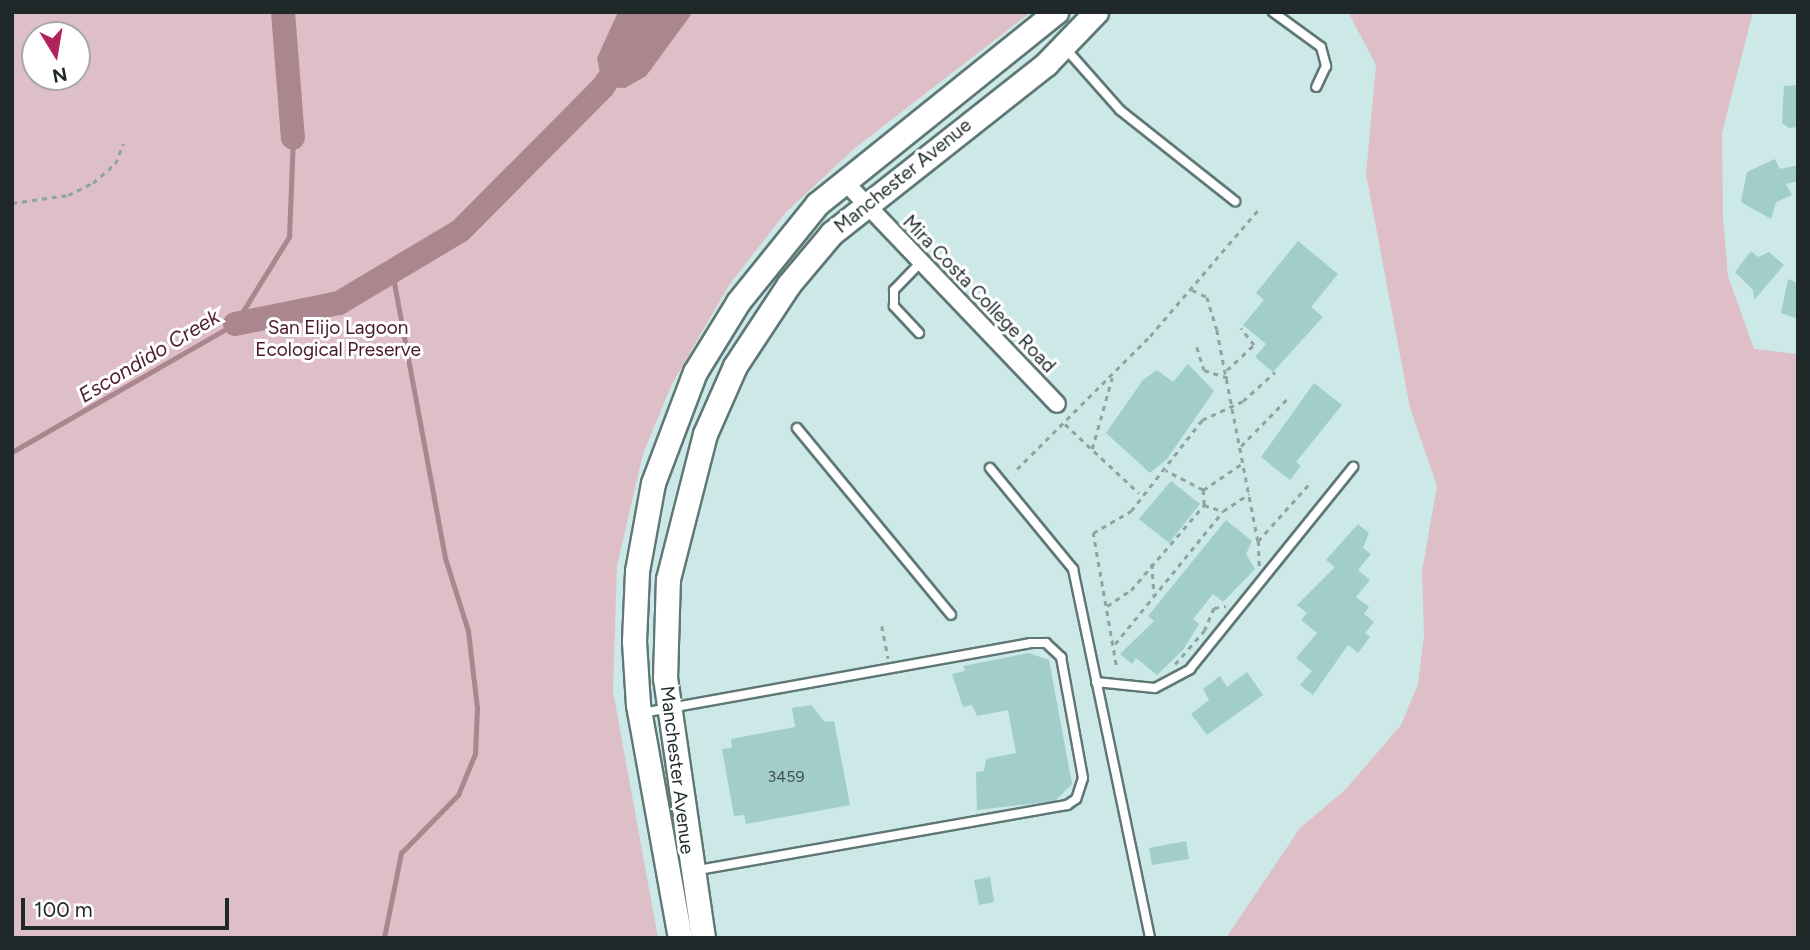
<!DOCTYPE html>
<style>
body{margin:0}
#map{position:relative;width:1810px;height:950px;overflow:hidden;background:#cde9e7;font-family:Figtree,sans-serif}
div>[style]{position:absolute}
.green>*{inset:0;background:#debfc7}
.water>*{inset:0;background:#ab868f}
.stream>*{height:4.5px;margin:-2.25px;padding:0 2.25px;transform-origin:2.25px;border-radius:2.25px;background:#ab868f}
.river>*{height:24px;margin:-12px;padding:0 12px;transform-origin:12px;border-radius:12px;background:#ab868f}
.building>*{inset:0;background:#a1cdca}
.path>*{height:2.5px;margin-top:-1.25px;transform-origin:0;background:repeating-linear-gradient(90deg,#8ea3a2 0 5px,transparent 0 10px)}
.roads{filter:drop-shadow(2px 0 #5f7876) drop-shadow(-2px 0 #5f7876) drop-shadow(0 2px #5f7876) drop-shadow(0 -2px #5f7876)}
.lane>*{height:8px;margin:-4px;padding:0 4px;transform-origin:4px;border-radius:4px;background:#fff}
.street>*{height:16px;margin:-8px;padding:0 8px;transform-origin:8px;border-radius:8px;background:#fff}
.primary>*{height:23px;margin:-11.5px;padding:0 11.5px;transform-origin:11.5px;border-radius:11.5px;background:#fff}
span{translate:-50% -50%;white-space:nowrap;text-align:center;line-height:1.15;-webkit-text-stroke:6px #fff;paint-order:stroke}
.number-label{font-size:16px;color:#405251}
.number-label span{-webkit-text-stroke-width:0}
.street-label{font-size:19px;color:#1f2929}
.park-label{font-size:19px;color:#481728}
.water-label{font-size:21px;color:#532131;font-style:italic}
.frame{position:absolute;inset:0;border:14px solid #1f2929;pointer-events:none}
.north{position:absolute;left:21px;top:21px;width:70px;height:70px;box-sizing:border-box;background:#fff;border:2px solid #a5a9a9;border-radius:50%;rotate:169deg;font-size:19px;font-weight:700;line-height:28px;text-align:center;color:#1f2929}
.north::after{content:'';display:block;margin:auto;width:24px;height:32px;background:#b0235d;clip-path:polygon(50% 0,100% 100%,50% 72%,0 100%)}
.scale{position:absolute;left:21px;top:898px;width:208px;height:32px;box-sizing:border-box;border:4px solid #1f2929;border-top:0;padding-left:9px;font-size:21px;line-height:24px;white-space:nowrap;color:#1f2929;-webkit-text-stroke:5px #fff;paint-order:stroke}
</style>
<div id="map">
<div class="green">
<div style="clip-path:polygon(evenodd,12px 12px,1031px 12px,855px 148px,786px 212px,729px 285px,672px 384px,643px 454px,617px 566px,613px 691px,658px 938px,12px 938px,12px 12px,35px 35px,77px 35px,77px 77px,35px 77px,35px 35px)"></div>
<div style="clip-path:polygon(1348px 12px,1753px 12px,1722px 133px,1723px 217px,1728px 276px,1754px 349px,1798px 354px,1798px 938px,1226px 938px,1300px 828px,1345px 790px,1401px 725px,1418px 684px,1424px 635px,1422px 571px,1437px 486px,1410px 408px,1366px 174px,1376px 65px)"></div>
</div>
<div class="water">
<div style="clip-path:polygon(618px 12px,693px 12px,646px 76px,625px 88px,603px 87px,597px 58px)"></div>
</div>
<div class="stream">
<div style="left:12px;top:452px;width:257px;rotate:-29.9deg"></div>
<div style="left:235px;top:324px;width:102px;rotate:-58.2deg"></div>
<div style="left:289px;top:237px;width:99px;rotate:-87.7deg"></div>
<div style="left:384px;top:938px;width:87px;rotate:-78.7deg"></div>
<div style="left:401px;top:853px;width:81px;rotate:-45.5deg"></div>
<div style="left:458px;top:795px;width:44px;rotate:-67.5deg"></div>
<div style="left:475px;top:754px;width:46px;rotate:-87.5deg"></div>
<div style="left:477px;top:708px;width:78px;rotate:-96.7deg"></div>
<div style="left:468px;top:631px;width:77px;rotate:-107.5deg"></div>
<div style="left:445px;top:558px;width:291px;rotate:-100.5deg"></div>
</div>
<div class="river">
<div style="left:283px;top:12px;width:126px;rotate:85.5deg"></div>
<div style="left:235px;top:324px;width:106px;rotate:-11.4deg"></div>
<div style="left:339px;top:303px;width:141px;rotate:-30.8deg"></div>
<div style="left:460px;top:231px;width:203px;rotate:-45.2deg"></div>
<div style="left:603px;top:87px;width:91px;rotate:-55.3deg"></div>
</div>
<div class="building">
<div style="clip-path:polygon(1798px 85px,1798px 127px,1789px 128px,1782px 123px,1784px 86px)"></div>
<div style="clip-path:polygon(1775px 159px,1780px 169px,1798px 165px,1798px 181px,1786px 184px,1792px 195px,1776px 202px,1771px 219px,1741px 202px,1747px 172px)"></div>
<div style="clip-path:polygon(1298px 241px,1338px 274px,1311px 307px,1323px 317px,1273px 372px,1255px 357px,1266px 344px,1243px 325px,1264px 300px,1256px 293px)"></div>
<div style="clip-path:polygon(1751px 251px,1758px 257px,1769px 252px,1784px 265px,1754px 300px,1753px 290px,1735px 272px)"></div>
<div style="clip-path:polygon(1788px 279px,1798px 283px,1798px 319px,1781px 313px)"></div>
<div style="clip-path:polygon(1188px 364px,1214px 391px,1167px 459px,1150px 473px,1106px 433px,1143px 380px,1157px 370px,1173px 382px)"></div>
<div style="clip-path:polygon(1314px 383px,1342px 405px,1296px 462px,1301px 466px,1290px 480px,1261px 457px)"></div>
<div style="clip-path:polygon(1171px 481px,1200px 504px,1169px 543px,1139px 519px)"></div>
<div style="clip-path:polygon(1226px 520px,1252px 541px,1246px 554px,1255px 569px,1223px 602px,1213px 594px,1193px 619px,1199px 624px,1183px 650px,1157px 675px,1136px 658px,1132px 664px,1120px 654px,1154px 621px,1148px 616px)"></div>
<div style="clip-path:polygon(1358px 524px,1369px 533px,1363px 548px,1371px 554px,1358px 570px,1370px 580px,1356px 597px,1369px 607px,1364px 614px,1374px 622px,1365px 633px,1370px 637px,1358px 653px,1348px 645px,1313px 695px,1300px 685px,1312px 671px,1296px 658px,1317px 633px,1301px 620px,1307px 613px,1297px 605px,1335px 567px,1326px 560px)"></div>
<div style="clip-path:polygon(1029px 653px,1049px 660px,1072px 784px,1055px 801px,977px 810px,976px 772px,984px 771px,986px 759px,1016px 753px,1008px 710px,977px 716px,972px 705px,963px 707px,952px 674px,965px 671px,963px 666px)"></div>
<div style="clip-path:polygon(1247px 672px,1263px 695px,1207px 735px,1191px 714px,1209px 700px,1203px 689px,1220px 676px,1227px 687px)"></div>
<div style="clip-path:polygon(811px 705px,825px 722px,834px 721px,850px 805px,746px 824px,744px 815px,734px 816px,722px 749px,732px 748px,731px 739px,795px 727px,792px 708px)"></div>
<div style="clip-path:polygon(1186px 841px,1189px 859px,1152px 865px,1149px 848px)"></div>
<div style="clip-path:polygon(990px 877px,994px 902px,979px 905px,974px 880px)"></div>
</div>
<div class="path">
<div style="left:12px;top:203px;width:57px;rotate:-8.1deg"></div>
<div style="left:68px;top:195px;width:28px;rotate:-26deg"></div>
<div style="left:93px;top:183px;width:29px;rotate:-41deg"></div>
<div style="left:115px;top:164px;width:22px;rotate:-68deg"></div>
<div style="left:1192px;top:290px;width:17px;rotate:25deg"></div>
<div style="left:1207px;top:297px;width:34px;rotate:73deg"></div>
<div style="left:1217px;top:330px;width:215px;rotate:79deg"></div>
<div style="left:1197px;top:347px;width:24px;rotate:73deg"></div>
<div style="left:1204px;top:370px;width:26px;rotate:18deg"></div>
<div style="left:1227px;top:370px;width:37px;rotate:-43deg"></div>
<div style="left:1254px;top:345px;width:21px;rotate:-129deg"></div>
<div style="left:1065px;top:424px;width:101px;rotate:43deg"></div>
<div style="left:1241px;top:446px;width:70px;rotate:-45.6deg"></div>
<div style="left:1092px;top:449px;width:74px;rotate:-74.3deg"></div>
<div style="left:1017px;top:469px;width:188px;rotate:-45deg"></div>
<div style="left:1150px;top:336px;width:167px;rotate:-49.4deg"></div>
<div style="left:1203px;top:490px;width:48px;rotate:-34deg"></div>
<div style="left:1204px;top:505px;width:20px;rotate:18deg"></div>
<div style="left:1152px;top:564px;width:31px;rotate:86deg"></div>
<div style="left:1259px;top:566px;width:25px;rotate:-92deg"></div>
<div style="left:1258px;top:541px;width:79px;rotate:-48.1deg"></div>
<div style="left:1107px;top:606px;width:29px;rotate:-34deg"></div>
<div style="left:1131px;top:590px;width:112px;rotate:-49.3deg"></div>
<div style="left:1204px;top:505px;width:15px;rotate:-94deg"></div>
<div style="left:1203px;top:490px;width:42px;rotate:-152.8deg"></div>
<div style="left:882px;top:626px;width:33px;rotate:79deg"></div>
<div style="left:1115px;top:644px;width:171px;rotate:-50.9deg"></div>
<div style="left:1223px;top:511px;width:31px;rotate:-33deg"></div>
<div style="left:1175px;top:664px;width:44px;rotate:-48.7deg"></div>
<div style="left:1204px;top:631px;width:25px;rotate:-67deg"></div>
<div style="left:1214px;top:608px;width:12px;rotate:-9deg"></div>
<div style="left:1116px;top:665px;width:134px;rotate:-99.9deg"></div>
<div style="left:1093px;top:533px;width:44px;rotate:-30.1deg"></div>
<div style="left:1131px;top:511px;width:115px;rotate:-52deg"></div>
<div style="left:1202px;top:420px;width:45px;rotate:-24.9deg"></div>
<div style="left:1243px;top:401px;width:43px;rotate:-42.2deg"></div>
</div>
<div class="roads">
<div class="lane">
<div style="left:1273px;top:12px;width:59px;rotate:36.1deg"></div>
<div style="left:1321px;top:47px;width:20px;rotate:75deg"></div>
<div style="left:1326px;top:66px;width:23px;rotate:115deg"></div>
<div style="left:1066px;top:49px;width:81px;rotate:48.5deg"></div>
<div style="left:1120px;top:110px;width:147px;rotate:38.4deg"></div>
<div style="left:919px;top:333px;width:37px;rotate:-133deg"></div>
<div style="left:894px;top:306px;width:16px;rotate:-90deg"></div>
<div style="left:894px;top:290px;width:37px;rotate:-46deg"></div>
<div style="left:797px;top:428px;width:242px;rotate:50.5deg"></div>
<div style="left:990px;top:468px;width:131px;rotate:50.6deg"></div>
<div style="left:1073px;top:569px;width:377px;rotate:78.2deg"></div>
<div style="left:1096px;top:682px;width:59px;rotate:5.8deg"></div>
<div style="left:1155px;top:688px;width:40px;rotate:-28deg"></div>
<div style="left:1190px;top:669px;width:260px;rotate:-51.1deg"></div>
<div style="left:642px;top:713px;width:394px;rotate:-10.2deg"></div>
<div style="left:1030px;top:643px;width:16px"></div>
<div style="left:1046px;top:643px;width:21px;rotate:43deg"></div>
<div style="left:1061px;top:657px;width:123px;rotate:79.7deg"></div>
<div style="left:1083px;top:778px;width:22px;rotate:108deg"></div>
<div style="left:1076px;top:799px;width:11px;rotate:146deg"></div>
<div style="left:1067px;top:805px;width:379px;rotate:170deg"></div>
</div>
<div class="street">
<div style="left:844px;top:181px;width:308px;rotate:46.3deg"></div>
</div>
<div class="primary">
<div style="left:680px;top:938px;width:237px;rotate:-100.2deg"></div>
<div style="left:638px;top:705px;width:64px;rotate:-93.6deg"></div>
<div style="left:634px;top:641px;width:70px;rotate:-87.5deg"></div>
<div style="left:637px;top:571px;width:89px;rotate:-79.7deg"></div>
<div style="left:653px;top:483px;width:119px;rotate:-69.3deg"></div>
<div style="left:695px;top:372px;width:82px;rotate:-58.4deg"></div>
<div style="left:738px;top:302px;width:126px;rotate:-51.1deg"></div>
<div style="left:817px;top:204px;width:307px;rotate:-38.8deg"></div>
<div style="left:703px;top:938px;width:263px;rotate:-98.3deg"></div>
<div style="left:665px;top:678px;width:99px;rotate:-88.3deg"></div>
<div style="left:668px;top:579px;width:150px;rotate:-75.7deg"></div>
<div style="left:705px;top:434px;width:74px;rotate:-66.2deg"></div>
<div style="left:735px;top:366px;width:98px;rotate:-56.6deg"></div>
<div style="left:789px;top:284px;width:67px;rotate:-49.9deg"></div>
<div style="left:832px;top:233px;width:273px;rotate:-38.3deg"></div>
<div style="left:1046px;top:64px;width:72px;rotate:-46.1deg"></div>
</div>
</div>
<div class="number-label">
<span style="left:786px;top:777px">3459</span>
</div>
<div class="street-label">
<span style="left:903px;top:176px;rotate:-39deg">Manchester Avenue</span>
<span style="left:979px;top:294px;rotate:46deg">Mira Costa College Road</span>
<span style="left:677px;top:770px;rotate:83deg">Manchester Avenue</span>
</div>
<div class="park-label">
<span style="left:338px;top:339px">San Elijo Lagoon<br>Ecological Preserve</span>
</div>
<div class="water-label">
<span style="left:149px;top:356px;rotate:-31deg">Escondido Creek</span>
</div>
<div class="frame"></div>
<div class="north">N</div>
<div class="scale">100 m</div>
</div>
